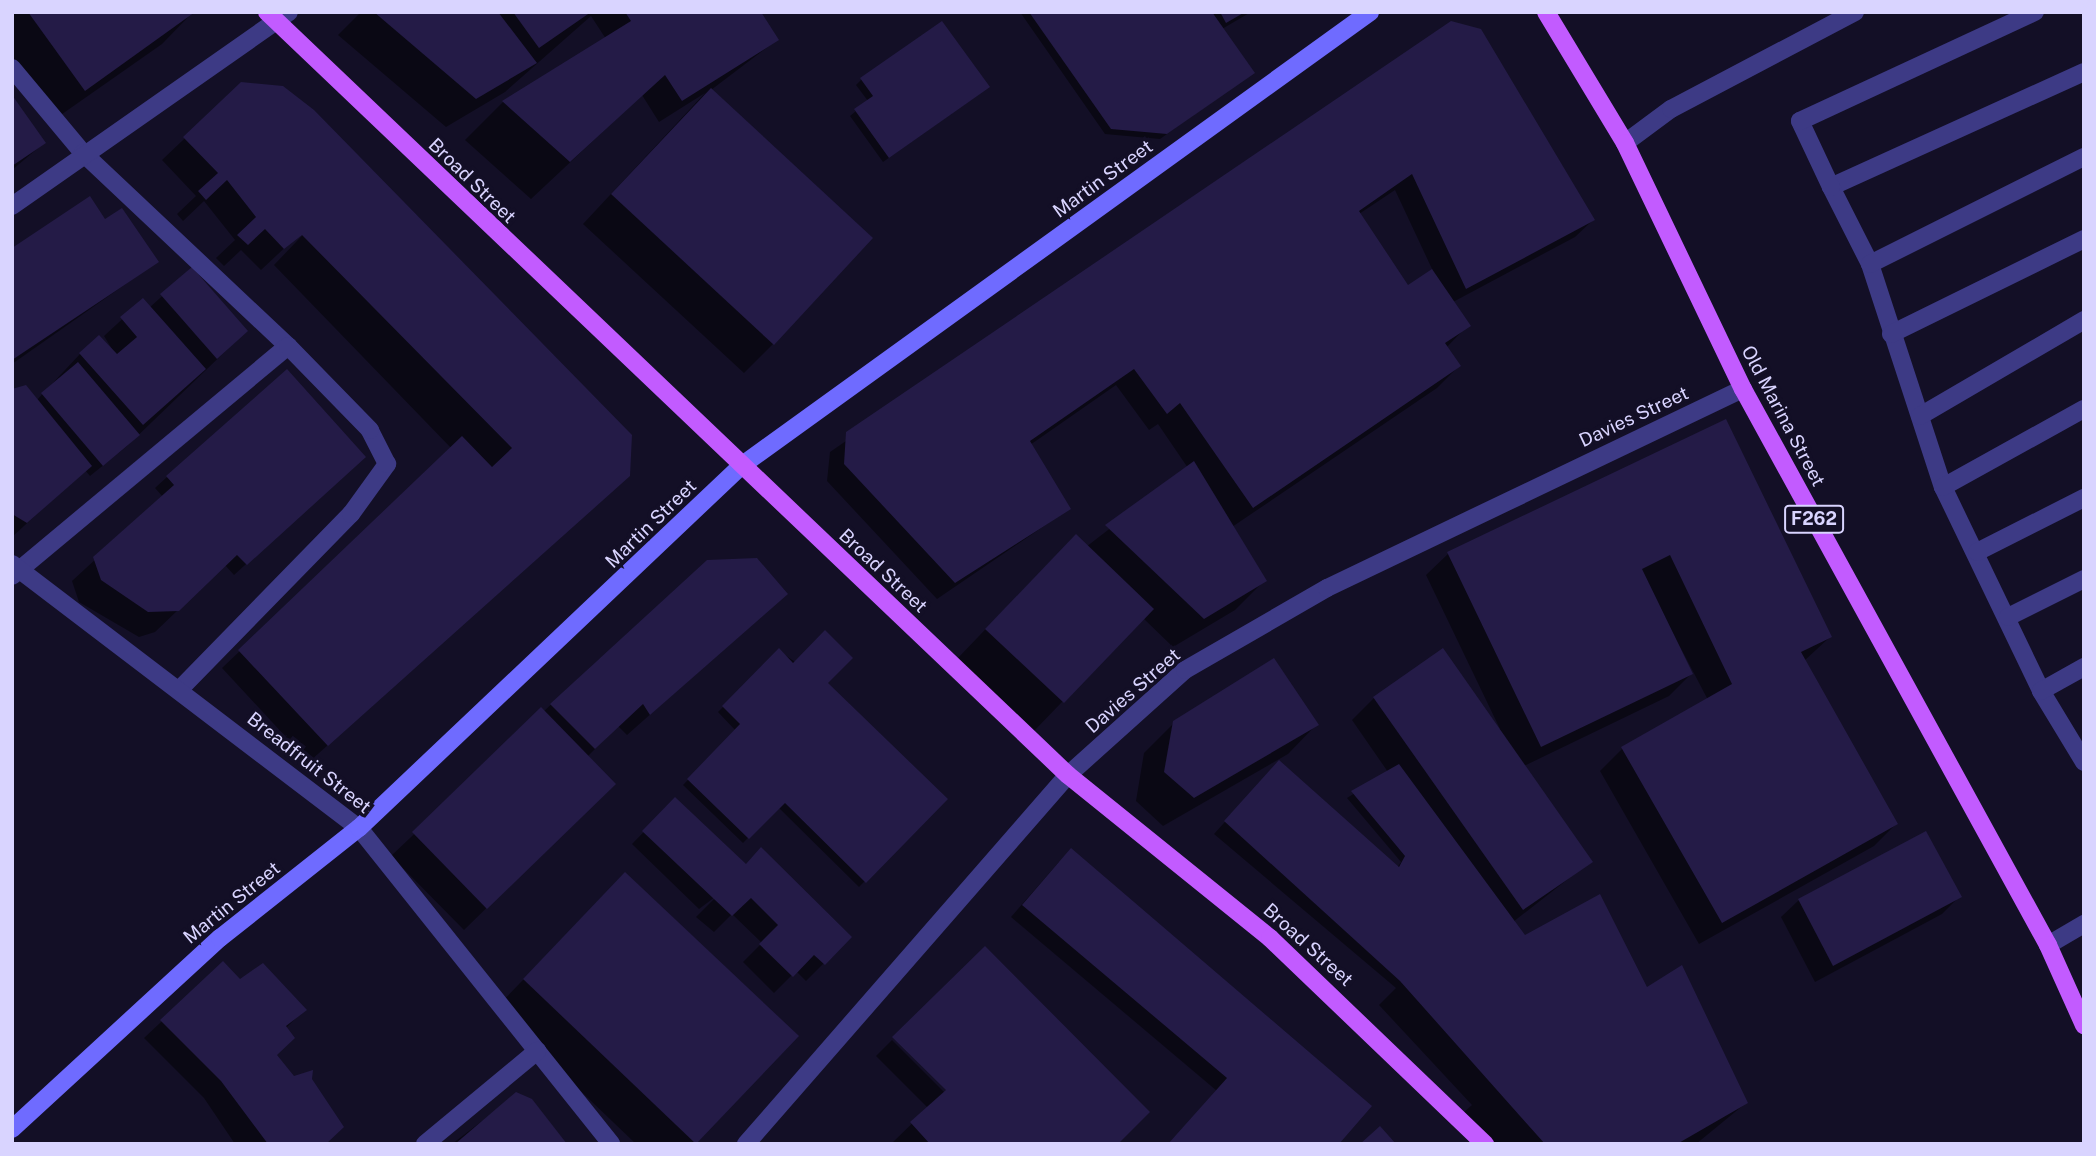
<!DOCTYPE html>
<style>
body{margin:0}
#map{position:relative;width:2096px;height:1156px;overflow:hidden;background:#130f26;font-family:"Public Sans",sans-serif}
div>[style]{position:absolute}
.shadow>*{inset:0;background:#0007}
.building>*{inset:0;background:#241b47}
.lane>*{height:18px;margin:-9px;padding:0 9px;transform-origin:9px;border-radius:9px;background:#3d3a85}
.street>*{height:18px;margin:-9px;padding:0 9px;transform-origin:9px;border-radius:9px;background:#3d3a85}
.secondary>*{height:18px;margin:-9px;padding:0 9px;transform-origin:9px;border-radius:9px;background:#6f6bff}
.primary>*{height:18px;margin:-9px;padding:0 9px;transform-origin:9px;border-radius:9px;background:#c25bff}
span{translate:-50% -50%;white-space:nowrap;text-align:center;line-height:1.15;-webkit-text-stroke:7px #130f26;paint-order:stroke}
.shield-label span{padding:2px 5px;background:#130f26;border:2px solid;border-radius:5px;-webkit-text-stroke-width:0}
.shield-label{font-size:18px;color:#d9d4ff;font-weight:700}
.street-label{font-size:19px;color:#d9d4ff}
.frame{position:absolute;inset:0;border:14px solid #d9d4ff;pointer-events:none}
</style>
<div id="map">
<div class="shadow">
<div style="clip-path:polygon(12px 12px,193px 12px,162px 44px,55px 119px,12px 60px)"></div>
<div style="clip-path:polygon(361px 12px,759px 12px,777px 40px,711px 90px,773px 344px,744px 373px,583px 224px,705px 93px,659px 122px,642px 95px,531px 199px,465px 140px,503px 102px,606px 39px,591px 16px,505px 92px,446px 127px,338px 35px)"></div>
<div style="clip-path:polygon(1020px 12px,1251px 12px,1222px 29px,1253px 73px,1160px 139px,1105px 134px)"></div>
<div style="clip-path:polygon(evenodd,1452px 23px,1593px 220px,1575px 237px,1453px 302px,1468px 325px,1446px 348px,1459px 366px,1437px 388px,1232px 527px,1265px 580px,1235px 610px,1173px 647px,1143px 618px,1034px 731px,957px 659px,1046px 566px,1086px 547px,1188px 468px,1158px 424px,1149px 430px,1116px 385px,1030px 445px,1069px 509px,937px 599px,827px 481px,830px 452px,1452px 23px,1395px 190px,1433px 271px,1408px 288px,1359px 214px,1395px 190px)"></div>
<div style="clip-path:polygon(862px 79px,982px 92px,883px 162px,850px 116px,868px 101px,856px 85px)"></div>
<div style="clip-path:polygon(evenodd,242px 84px,282px 87px,631px 435px,628px 476px,309px 762px,222px 668px,452px 449px,274px 265px,342px 194px,261px 270px,241px 250px,224px 266px,216px 258px,235px 240px,204px 201px,183px 221px,177px 214px,196px 196px,162px 160px,242px 84px,479px 477px,482px 480px,391px 567px,389px 565px,479px 477px)"></div>
<div style="clip-path:polygon(12px 98px,44px 143px,12px 170px)"></div>
<div style="clip-path:polygon(105px 221px,157px 262px,12px 364px,12px 250px)"></div>
<div style="clip-path:polygon(191px 270px,234px 343px,126px 447px,90px 476px,85px 470px,12px 537px,12px 391px,36px 401px,80px 354px,117px 357px,104px 336px,143px 300px,149px 308px)"></div>
<div style="clip-path:polygon(1725px 421px,1830px 637px,1804px 661px,1896px 824px,1874px 846px,1699px 944px,1600px 771px,1622px 749px,1708px 700px,1644px 578px,1691px 674px,1669px 696px,1524px 766px,1591px 861px,1513px 922px,1525px 937px,1646px 989px,1746px 1103px,1696px 1144px,1491px 1144px,1464px 1112px,1472px 1105px,1379px 1005px,1396px 988px,1214px 834px,1268px 774px,1397px 868px,1401px 862px,1347px 798px,1388px 772px,1352px 720px,1374px 698px,1500px 729px,1426px 575px,1449px 553px)"></div>
<div style="clip-path:polygon(352px 468px,234px 575px,225px 565px,155px 632px,139px 637px,79px 602px,72px 581px,163px 497px,155px 488px,167px 477px)"></div>
<div style="clip-path:polygon(786px 594px,627px 735px,618px 726px,587px 757px,591px 806px,464px 930px,391px 856px,599px 659px)"></div>
<div style="clip-path:polygon(779px 651px,826px 683px,945px 799px,859px 887px,778px 807px,743px 843px,683px 785px,736px 731px,718px 712px)"></div>
<div style="clip-path:polygon(1174px 723px,1317px 724px,1288px 754px,1163px 826px,1136px 801px,1144px 753px)"></div>
<div style="clip-path:polygon(675px 800px,745px 866px,850px 937px,806px 981px,796px 971px,774px 993px,743px 962px,762px 943px,732px 914px,714px 932px,696px 917px,719px 894px,699px 909px,632px 844px)"></div>
<div style="clip-path:polygon(1059px 862px,1369px 1106px,1217px 1091px,1011px 917px)"></div>
<div style="clip-path:polygon(1959px 897px,1942px 914px,1815px 982px,1781px 917px,1799px 900px)"></div>
<div style="clip-path:polygon(596px 904px,796px 1036px,694px 1144px,636px 1144px,495px 1009px)"></div>
<div style="clip-path:polygon(223px 964px,240px 982px,304px 1010px,286px 1028px,275px 1056px,326px 1144px,235px 1144px,204px 1098px,144px 1038px)"></div>
<div style="clip-path:polygon(892px 1040px,944px 1092px,1116px 1144px,891px 1144px,928px 1108px,876px 1056px)"></div>
<div style="clip-path:polygon(517px 1094px,565px 1144px,452px 1144px)"></div>
</div>
<div class="building">
<div style="clip-path:polygon(28px 12px,195px 12px,85px 91px)"></div>
<div style="clip-path:polygon(374px 12px,498px 12px,537px 63px,476px 99px)"></div>
<div style="clip-path:polygon(513px 12px,591px 12px,539px 48px)"></div>
<div style="clip-path:polygon(625px 12px,761px 12px,779px 40px,682px 101px,665px 75px,570px 162px,502px 101px,631px 21px)"></div>
<div style="clip-path:polygon(1029px 12px,1212px 12px,1255px 73px,1167px 134px,1111px 129px)"></div>
<div style="clip-path:polygon(1220px 12px,1245px 12px,1226px 23px)"></div>
<div style="clip-path:polygon(942px 21px,990px 87px,889px 158px,854px 109px,873px 96px,860px 78px)"></div>
<div style="clip-path:polygon(1451px 21px,1481px 29px,1595px 220px,1466px 289px,1412px 174px,1359px 211px,1408px 285px,1432px 269px,1471px 326px,1445px 343px,1461px 366px,1253px 508px,1180px 403px,1167px 414px,1134px 369px,1030px 441px,1071px 509px,955px 583px,844px 464px,846px 432px)"></div>
<div style="clip-path:polygon(241px 82px,283px 86px,314px 110px,632px 435px,630px 476px,328px 746px,238px 650px,462px 436px,492px 467px,512px 448px,302px 235px,284px 249px,265px 229px,248px 245px,237px 235px,256px 217px,227px 180px,206px 200px,198px 191px,218px 173px,183px 137px)"></div>
<div style="clip-path:polygon(711px 88px,873px 238px,774px 345px,611px 194px)"></div>
<div style="clip-path:polygon(12px 95px,46px 143px,12px 166px)"></div>
<div style="clip-path:polygon(90px 196px,105px 219px,122px 208px,159px 262px,12px 360px,12px 248px)"></div>
<div style="clip-path:polygon(192px 267px,248px 331px,217px 359px,160px 294px)"></div>
<div style="clip-path:polygon(143px 298px,206px 369px,143px 425px,79px 353px,99px 335px,117px 354px,137px 337px,120px 317px)"></div>
<div style="clip-path:polygon(78px 362px,140px 435px,103px 466px,41px 393px)"></div>
<div style="clip-path:polygon(287px 369px,366px 457px,247px 565px,237px 555px,179px 611px,148px 612px,101px 580px,93px 557px,174px 485px,166px 476px)"></div>
<div style="clip-path:polygon(26px 385px,92px 466px,27px 523px,12px 514px,12px 389px)"></div>
<div style="clip-path:polygon(1726px 419px,1832px 637px,1801px 652px,1898px 824px,1722px 923px,1621px 747px,1732px 684px,1670px 555px,1642px 569px,1693px 674px,1541px 747px,1447px 552px)"></div>
<div style="clip-path:polygon(1194px 461px,1267px 581px,1204px 619px,1105px 525px)"></div>
<div style="clip-path:polygon(1076px 534px,1154px 609px,1064px 703px,985px 629px)"></div>
<div style="clip-path:polygon(757px 558px,788px 594px,650px 715px,643px 704px,595px 749px,550px 704px,707px 560px)"></div>
<div style="clip-path:polygon(825px 630px,853px 658px,828px 683px,948px 799px,866px 883px,785px 803px,749px 839px,687px 779px,740px 724px,722px 706px,779px 648px,793px 663px)"></div>
<div style="clip-path:polygon(1443px 648px,1593px 862px,1523px 910px,1373px 697px)"></div>
<div style="clip-path:polygon(1274px 658px,1319px 725px,1194px 798px,1164px 772px,1173px 721px)"></div>
<div style="clip-path:polygon(541px 707px,616px 784px,487px 909px,412px 832px)"></div>
<div style="clip-path:polygon(1279px 760px,1399px 867px,1405px 856px,1351px 791px,1399px 764px,1525px 935px,1600px 894px,1647px 987px,1682px 965px,1748px 1103px,1677px 1144px,1545px 1144px,1400px 981px,1224px 821px)"></div>
<div style="clip-path:polygon(675px 797px,746px 864px,761px 847px,852px 937px,825px 965px,814px 955px,793px 977px,759px 944px,778px 925px,751px 898px,732px 916px,642px 831px)"></div>
<div style="clip-path:polygon(1926px 831px,1962px 897px,1833px 966px,1798px 899px)"></div>
<div style="clip-path:polygon(1071px 848px,1372px 1106px,1339px 1144px,1168px 1144px,1227px 1078px,1022px 905px)"></div>
<div style="clip-path:polygon(625px 872px,799px 1036px,696px 1144px,523px 979px)"></div>
<div style="clip-path:polygon(985px 946px,1150px 1112px,1118px 1144px,930px 1144px,910px 1122px,946px 1090px,892px 1037px)"></div>
<div style="clip-path:polygon(223px 961px,240px 979px,263px 963px,307px 1010px,286px 1026px,295px 1038px,277px 1055px,294px 1076px,313px 1070px,312px 1079px,344px 1127px,326px 1144px,268px 1144px,221px 1081px,160px 1020px)"></div>
<div style="clip-path:polygon(516px 1092px,532px 1099px,567px 1144px,455px 1144px)"></div>
<div style="clip-path:polygon(1380px 1126px,1396px 1144px,1360px 1144px)"></div>
</div>
<div class="lane">
<div style="left:12px;top:68px;width:111px;rotate:50.1deg"></div>
<div style="left:83px;top:153px;width:282px;rotate:43.3deg"></div>
<div style="left:288px;top:346px;width:359px;rotate:140.2deg"></div>
<div style="left:2084px;top:72px;width:278px;rotate:155.6deg"></div>
<div style="left:1831px;top:187px;width:86px;rotate:63.1deg"></div>
<div style="left:1870px;top:264px;width:235px;rotate:71.9deg"></div>
<div style="left:1943px;top:487px;width:226px;rotate:64.3deg"></div>
<div style="left:2041px;top:691px;width:83px;rotate:58.8deg"></div>
<div style="left:1625px;top:143px;width:57px;rotate:-36.5deg"></div>
<div style="left:1671px;top:109px;width:208px;rotate:-27.8deg"></div>
<div style="left:1831px;top:187px;width:73px;rotate:-115.2deg"></div>
<div style="left:1800px;top:121px;width:259px;rotate:-24.9deg"></div>
<div style="left:1870px;top:264px;width:239px;rotate:-26.6deg"></div>
<div style="left:1891px;top:334px;width:215px;rotate:-26.2deg"></div>
<div style="left:1920px;top:416px;width:190px;rotate:-30.3deg"></div>
<div style="left:1943px;top:487px;width:161px;rotate:-29deg"></div>
<div style="left:1977px;top:552px;width:120px;rotate:-26.8deg"></div>
<div style="left:2008px;top:617px;width:85px;rotate:-26.6deg"></div>
<div style="left:180px;top:689px;width:245px;rotate:-45.7deg"></div>
<div style="left:351px;top:514px;width:62px;rotate:-54.2deg"></div>
<div style="left:387px;top:464px;width:38px;rotate:-117deg"></div>
<div style="left:370px;top:430px;width:117px;rotate:-134.3deg"></div>
<div style="left:2041px;top:691px;width:49px;rotate:-29.2deg"></div>
<div style="left:2048px;top:945px;width:42px;rotate:-30.3deg"></div>
</div>
<div class="street">
<div style="left:12px;top:206px;width:338px;rotate:-35deg"></div>
<div style="left:12px;top:564px;width:436px;rotate:37.3deg"></div>
<div style="left:359px;top:828px;width:404px;rotate:51.4deg"></div>
<div style="left:425px;top:1144px;width:146px;rotate:-39.7deg"></div>
<div style="left:746px;top:1144px;width:490px;rotate:-48.9deg"></div>
<div style="left:1068px;top:775px;width:157px;rotate:-41.9deg"></div>
<div style="left:1185px;top:670px;width:164px;rotate:-30deg"></div>
<div style="left:1327px;top:588px;width:461px;rotate:-25.6deg"></div>
</div>
<div class="secondary">
<div style="left:12px;top:1129px;width:282px;rotate:-42.6deg"></div>
<div style="left:220px;top:938px;width:177px;rotate:-38.4deg"></div>
<div style="left:359px;top:828px;width:526px;rotate:-43.46deg"></div>
<div style="left:741px;top:466px;width:776px;rotate:-35.82deg"></div>
</div>
<div class="primary">
<div style="left:267px;top:12px;width:1106px;rotate:43.61deg"></div>
<div style="left:1068px;top:775px;width:260px;rotate:38.9deg"></div>
<div style="left:1270px;top:938px;width:298px;rotate:43.8deg"></div>
<div style="left:1546px;top:12px;width:153px;rotate:58.9deg"></div>
<div style="left:1625px;top:143px;width:273px;rotate:64.4deg"></div>
<div style="left:1743px;top:389px;width:634px;rotate:61.25deg"></div>
<div style="left:2048px;top:945px;width:88px;rotate:65.8deg"></div>
</div>
<div class="shield-label">
<span style="left:1814px;top:519px">F262</span>
</div>
<div class="street-label">
<span style="left:1103px;top:179px;rotate:-36deg">Martin Street</span>
<span style="left:472px;top:181px;rotate:44deg">Broad Street</span>
<span style="left:1783px;top:416px;rotate:62deg">Old Marina Street</span>
<span style="left:1634px;top:417px;rotate:-25deg">Davies Street</span>
<span style="left:651px;top:524px;rotate:-44deg">Martin Street</span>
<span style="left:883px;top:571px;rotate:43deg">Broad Street</span>
<span style="left:1133px;top:691px;rotate:-41deg">Davies Street</span>
<span style="left:309px;top:763px;rotate:38deg">Breadfruit Street</span>
<span style="left:232px;top:903px;rotate:-39deg">Martin Street</span>
<span style="left:1308px;top:945px;rotate:42deg">Broad Street</span>
</div>
<div class="frame"></div>
</div>
